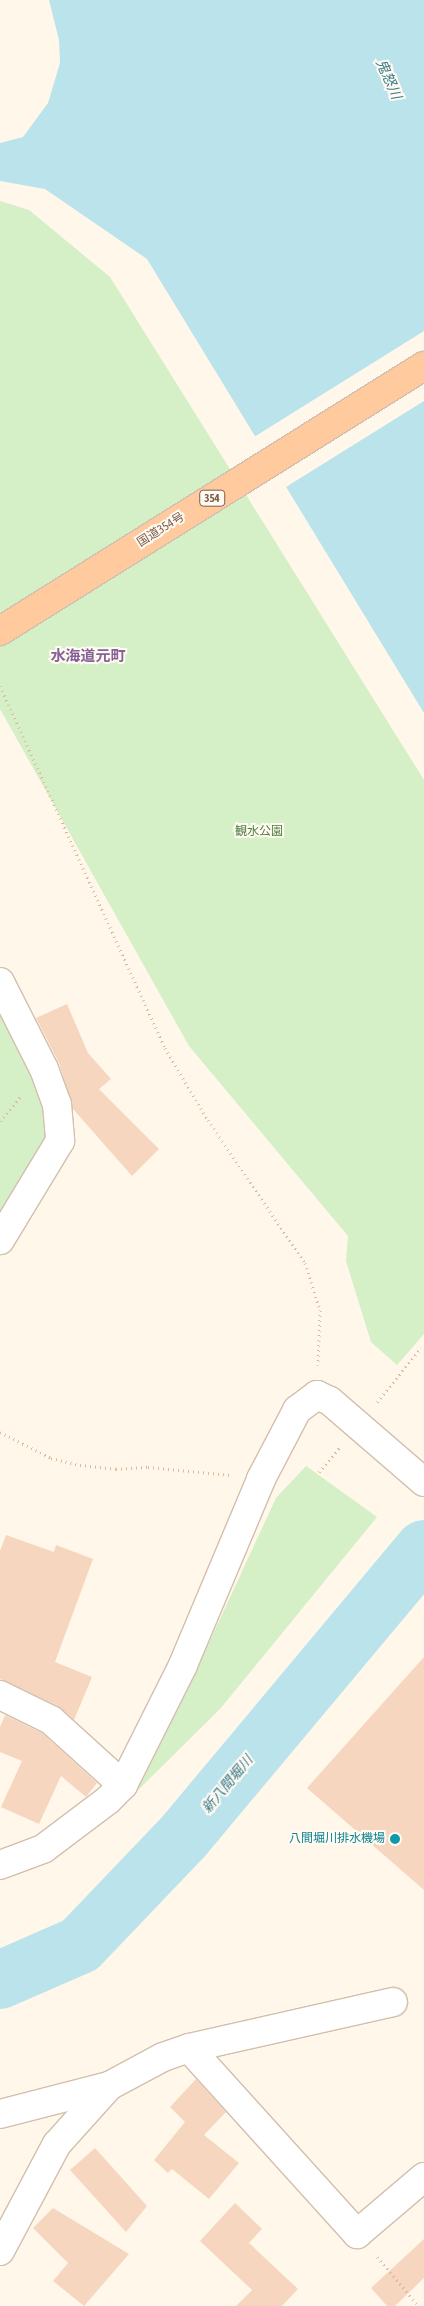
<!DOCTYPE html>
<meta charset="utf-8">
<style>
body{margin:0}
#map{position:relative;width:424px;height:2306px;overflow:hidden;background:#fef7ea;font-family:"Asap Condensed","Noto Sans JP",sans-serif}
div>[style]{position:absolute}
.green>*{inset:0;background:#d5efc6}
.water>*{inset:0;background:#bbe3eb}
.pier>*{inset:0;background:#fef7ea}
.river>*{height:58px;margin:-29px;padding:0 29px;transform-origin:29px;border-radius:29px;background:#bbe3eb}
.building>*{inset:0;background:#f7d6bf}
.path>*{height:3px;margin-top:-1.5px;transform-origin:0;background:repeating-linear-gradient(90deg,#ddb9a0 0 1px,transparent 0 5px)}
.roads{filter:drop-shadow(1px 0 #d3bfad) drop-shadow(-1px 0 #d3bfad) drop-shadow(0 1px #d3bfad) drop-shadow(0 -1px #d3bfad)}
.minor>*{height:28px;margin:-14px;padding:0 14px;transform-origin:14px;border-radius:14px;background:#fff}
.trunk>*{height:28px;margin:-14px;padding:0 14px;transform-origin:14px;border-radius:14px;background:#feca9e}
.dots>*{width:14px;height:14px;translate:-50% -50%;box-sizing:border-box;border:2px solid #fffaf2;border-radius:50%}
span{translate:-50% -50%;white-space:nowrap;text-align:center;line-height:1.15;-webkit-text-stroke:4px #fffaf2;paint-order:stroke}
.shield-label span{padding:1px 4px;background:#fffaf2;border:1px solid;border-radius:4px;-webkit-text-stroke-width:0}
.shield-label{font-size:11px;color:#7d5d49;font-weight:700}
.street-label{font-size:12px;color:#7d5d49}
.park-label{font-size:12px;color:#4e7e3d}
.culture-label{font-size:12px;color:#0d838f}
.right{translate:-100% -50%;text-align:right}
.water-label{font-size:14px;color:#3d7c8b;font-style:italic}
.quarter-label{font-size:15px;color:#876299;font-weight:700}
</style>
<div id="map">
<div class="green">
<div style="clip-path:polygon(0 201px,29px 210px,110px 277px,424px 780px,424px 1334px,397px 1365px,371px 1342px,346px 1261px,348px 1236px,189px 1046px,0 709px)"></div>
<div style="clip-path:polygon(0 1008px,49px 1104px,54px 1134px,0 1224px)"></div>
<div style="clip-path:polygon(306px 1466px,377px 1517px,220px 1709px,127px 1801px,195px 1673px,276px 1498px)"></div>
</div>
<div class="water">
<div style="clip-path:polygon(49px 0,424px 0,424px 713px,147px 259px,45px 189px,0 181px,0 143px,23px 137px,48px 103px,60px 63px,59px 40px)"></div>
</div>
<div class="pier">
<div style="clip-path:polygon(424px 331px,424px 401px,286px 487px,254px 437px)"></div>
</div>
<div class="river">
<div style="left:0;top:1980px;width:87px;rotate:-23.6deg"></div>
<div style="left:80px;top:1945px;width:151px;rotate:-46.3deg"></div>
<div style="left:184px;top:1836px;width:374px;rotate:-50.1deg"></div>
</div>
<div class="building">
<div style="clip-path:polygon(67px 1004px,88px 1053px,111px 1079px,99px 1089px,159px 1149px,132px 1176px,73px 1109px,59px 1063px,36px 1018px)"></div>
<div style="clip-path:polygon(6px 1535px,54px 1552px,56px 1545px,93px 1559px,55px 1662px,92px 1677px,74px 1720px,58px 1706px,0 1679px,0 1551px)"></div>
<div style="clip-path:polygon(424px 1657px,424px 1890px,307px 1788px)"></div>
<div style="clip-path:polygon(5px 1715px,42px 1733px,97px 1783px,86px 1797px,61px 1776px,39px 1824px,1px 1807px,22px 1761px,0 1752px,0 1727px)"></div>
<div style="clip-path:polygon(196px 2079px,226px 2112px,204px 2135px,239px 2163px,209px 2199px,172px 2169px,168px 2173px,154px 2160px,185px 2122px,170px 2107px)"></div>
<div style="clip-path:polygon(95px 2148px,147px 2206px,126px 2232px,70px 2170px)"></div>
<div style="clip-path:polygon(235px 2203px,262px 2229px,249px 2243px,298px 2289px,282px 2306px,236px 2306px,252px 2290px,200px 2241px)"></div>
<div style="clip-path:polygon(53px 2208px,129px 2254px,84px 2306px,53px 2281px,68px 2263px,33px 2228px)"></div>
<div style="clip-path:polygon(424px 2239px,424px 2278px,395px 2306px,387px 2306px,371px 2288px)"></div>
</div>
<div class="path">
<div style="left:0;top:686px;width:398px;rotate:65.5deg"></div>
<div style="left:165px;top:1048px;width:84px;rotate:59.2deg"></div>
<div style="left:208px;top:1120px;width:173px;rotate:55.9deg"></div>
<div style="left:305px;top:1263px;width:49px;rotate:72.3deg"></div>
<div style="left:320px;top:1310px;width:55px;rotate:92.1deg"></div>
<div style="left:0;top:1121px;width:34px;rotate:-50deg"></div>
<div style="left:377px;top:1402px;width:70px;rotate:-50.8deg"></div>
<div style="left:0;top:1432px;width:57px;rotate:27deg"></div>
<div style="left:51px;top:1458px;width:30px;rotate:14deg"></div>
<div style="left:80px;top:1465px;width:36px;rotate:6deg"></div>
<div style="left:116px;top:1469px;width:32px;rotate:-4deg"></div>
<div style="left:148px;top:1467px;width:83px;rotate:5.5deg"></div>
<div style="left:319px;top:1472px;width:33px;rotate:-50deg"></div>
<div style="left:377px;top:2257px;width:65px;rotate:49.4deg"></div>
</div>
<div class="roads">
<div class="minor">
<div style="left:0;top:982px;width:97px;rotate:63.2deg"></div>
<div style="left:44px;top:1069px;width:37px;rotate:70deg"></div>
<div style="left:57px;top:1104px;width:37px;rotate:85deg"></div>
<div style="left:60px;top:1141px;width:116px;rotate:121.2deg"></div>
<div style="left:0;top:1695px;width:57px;rotate:26.1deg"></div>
<div style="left:51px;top:1720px;width:97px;rotate:42.1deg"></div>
<div style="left:0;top:1865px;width:46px;rotate:-20.4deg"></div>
<div style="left:43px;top:1849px;width:81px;rotate:-37deg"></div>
<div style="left:108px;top:1800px;width:21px;rotate:-45deg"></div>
<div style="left:123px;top:1785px;width:134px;rotate:-63.4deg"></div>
<div style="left:183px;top:1665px;width:202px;rotate:-67.2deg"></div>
<div style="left:261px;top:1479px;width:78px;rotate:-62.4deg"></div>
<div style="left:297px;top:1410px;width:25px;rotate:-37deg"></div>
<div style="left:317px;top:1395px;width:14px;rotate:25deg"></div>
<div style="left:330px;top:1401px;width:124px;rotate:40.8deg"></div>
<div style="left:189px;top:2048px;width:251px;rotate:47.9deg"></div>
<div style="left:357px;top:2234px;width:88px;rotate:-40.4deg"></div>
<div style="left:0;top:2114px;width:113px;rotate:-14.4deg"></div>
<div style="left:0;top:2251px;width:121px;rotate:-62deg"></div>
<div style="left:57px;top:2144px;width:78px;rotate:-48.1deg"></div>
<div style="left:109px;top:2086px;width:61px;rotate:-28.2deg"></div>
<div style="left:163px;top:2057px;width:28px;rotate:-19deg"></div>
<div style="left:189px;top:2048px;width:209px;rotate:-12.7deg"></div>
</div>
<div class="trunk">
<div style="left:0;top:631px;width:500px;rotate:-32.01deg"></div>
</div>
</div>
<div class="dots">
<div style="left:395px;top:1839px;background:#0f9aa8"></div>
</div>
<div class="shield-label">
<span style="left:212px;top:498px">354</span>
</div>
<div class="street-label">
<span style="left:161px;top:530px;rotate:-32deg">国道354号</span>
</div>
<div class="park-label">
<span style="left:259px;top:832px">観水公園</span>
</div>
<div class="culture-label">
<span class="right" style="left:385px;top:1839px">八間堀川排水機場</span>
</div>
<div class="water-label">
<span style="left:389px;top:79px;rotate:66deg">鬼怒川</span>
<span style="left:227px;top:1784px;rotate:-50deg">新八間堀川</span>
</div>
<div class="quarter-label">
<span style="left:88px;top:656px">水海道元町</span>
</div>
</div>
